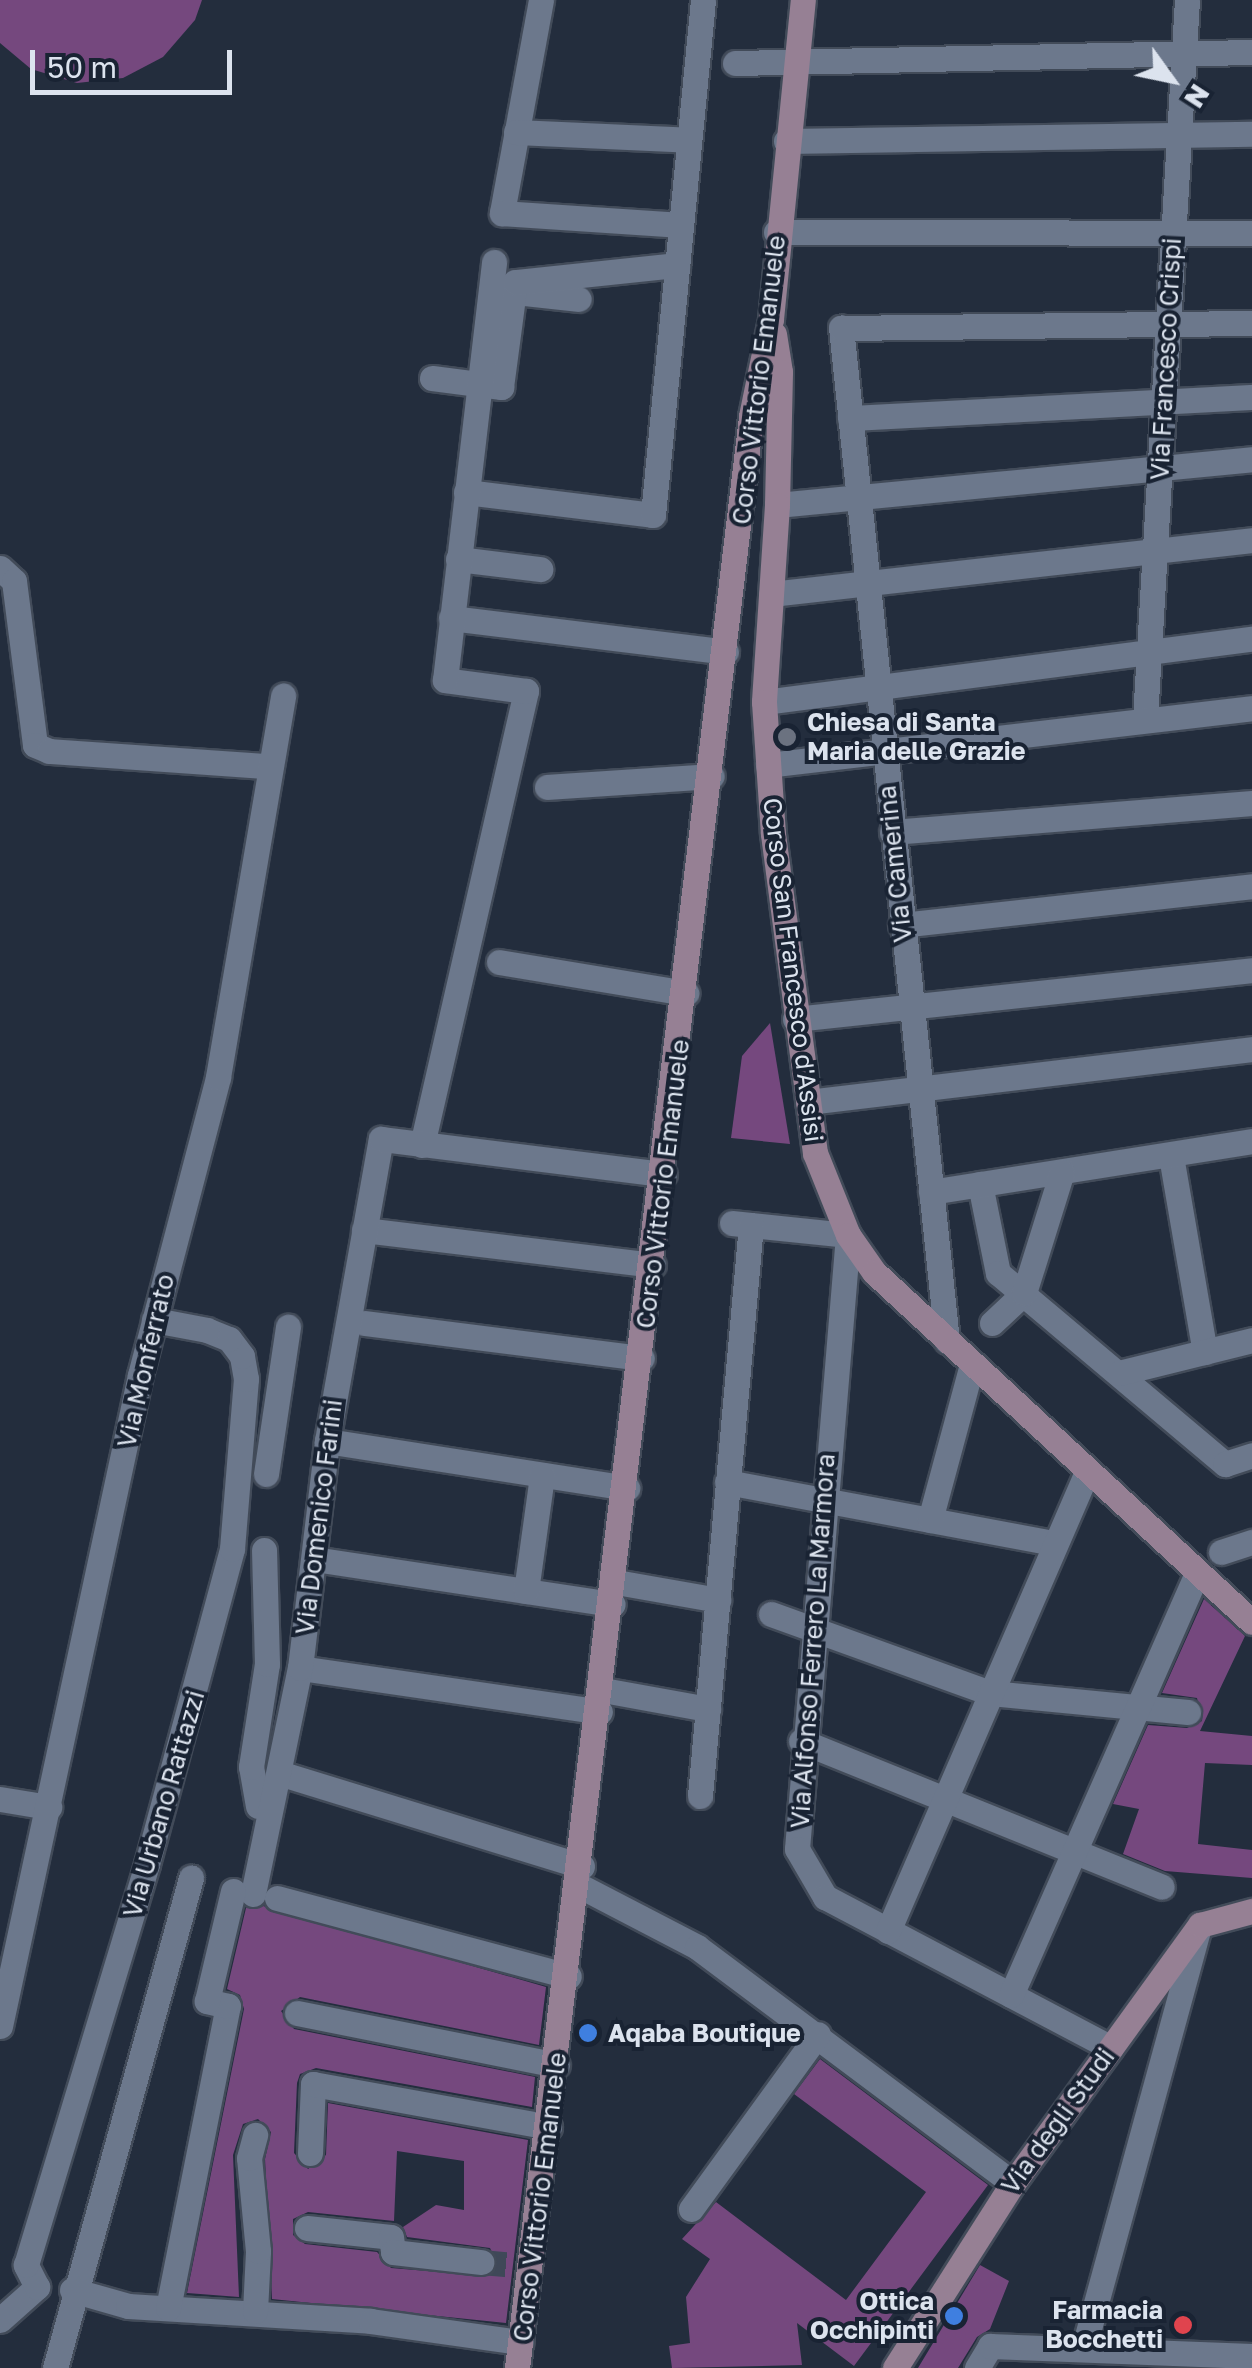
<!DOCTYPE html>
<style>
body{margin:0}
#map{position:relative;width:1252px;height:2368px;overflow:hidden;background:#232d3d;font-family:"Golos Text",sans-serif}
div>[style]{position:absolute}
.building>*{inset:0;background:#75487e}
.street-tunnel>*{height:25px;margin-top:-12.5px;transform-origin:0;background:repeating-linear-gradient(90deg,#3f4858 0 25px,transparent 0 37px)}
.roads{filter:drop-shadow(2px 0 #424b59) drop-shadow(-2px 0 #424b59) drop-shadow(0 2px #424b59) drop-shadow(0 -2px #424b59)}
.street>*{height:25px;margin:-12.5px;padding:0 12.5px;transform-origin:12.5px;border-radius:12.5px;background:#6c788c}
.secondary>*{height:25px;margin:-12.5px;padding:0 12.5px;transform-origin:12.5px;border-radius:12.5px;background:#968094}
.dots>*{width:28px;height:28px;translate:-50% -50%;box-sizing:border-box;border:5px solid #192333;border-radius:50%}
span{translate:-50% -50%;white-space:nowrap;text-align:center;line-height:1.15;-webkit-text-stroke:8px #192333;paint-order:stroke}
.street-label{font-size:25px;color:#dce3ee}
.poi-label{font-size:25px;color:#dce3ee;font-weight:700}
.left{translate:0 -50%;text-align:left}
.right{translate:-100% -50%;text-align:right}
.north{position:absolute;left:1122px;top:30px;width:100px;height:100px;-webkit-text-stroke:8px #192333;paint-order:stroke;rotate:123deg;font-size:28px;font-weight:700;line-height:40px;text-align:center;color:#dce3ee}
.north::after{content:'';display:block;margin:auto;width:35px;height:45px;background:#dce3ee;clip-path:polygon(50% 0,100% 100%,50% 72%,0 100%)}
.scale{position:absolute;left:30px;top:50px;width:202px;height:45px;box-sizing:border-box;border:5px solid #dce3ee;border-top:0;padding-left:12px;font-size:30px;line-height:35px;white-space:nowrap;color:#dce3ee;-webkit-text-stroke:8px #192333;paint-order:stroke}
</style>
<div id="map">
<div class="building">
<div style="clip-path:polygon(0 0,202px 0,195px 20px,163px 57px,123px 78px,77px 83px,31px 69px,0 43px)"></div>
<div style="clip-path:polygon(770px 1023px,790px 1144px,731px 1138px,742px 1056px)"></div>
<div style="clip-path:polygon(1204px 1599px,1245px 1636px,1200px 1731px,1252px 1736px,1252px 1765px,1205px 1763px,1198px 1844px,1252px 1850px,1252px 1878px,1165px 1871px,1123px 1854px,1139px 1809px,1113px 1804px,1148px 1725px,1187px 1728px,1202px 1721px,1197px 1698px,1162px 1693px)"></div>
<div style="clip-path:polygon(evenodd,263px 1906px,546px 1987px,539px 2045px,300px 1997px,281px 2011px,294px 2029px,535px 2077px,532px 2107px,316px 2068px,300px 2074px,297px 2083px,294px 2153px,308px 2169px,326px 2155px,328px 2103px,528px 2140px,506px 2323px,272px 2299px,265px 2159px,271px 2132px,258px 2119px,243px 2124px,233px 2155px,239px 2297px,187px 2293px,244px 2009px,240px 1995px,227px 1989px,246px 1908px,263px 1906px,397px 2151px,464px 2161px,464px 2210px,436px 2205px,403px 2227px,407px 2237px,490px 2248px,497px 2263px,488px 2276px,391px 2268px,377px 2252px,305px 2244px,293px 2235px,293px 2219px,308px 2212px,394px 2221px,397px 2151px)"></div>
<div style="clip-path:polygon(820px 2059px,988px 2185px,854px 2366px,797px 2323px,802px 2365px,672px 2368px,669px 2346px,690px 2343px,686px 2297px,710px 2259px,682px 2239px,716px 2202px,846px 2300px,926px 2192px,794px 2094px)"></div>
<div style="clip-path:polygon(980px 2265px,1009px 2281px,990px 2329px,977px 2337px,958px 2368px,918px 2368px)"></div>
</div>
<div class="street-tunnel">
<div style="left:481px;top:2262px;width:33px;rotate:5deg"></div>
</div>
<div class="roads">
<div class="street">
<div style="left:541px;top:0;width:217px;rotate:100.4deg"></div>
<div style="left:502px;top:213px;width:179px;rotate:3.8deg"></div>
<div style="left:735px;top:63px;width:517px;rotate:-1.22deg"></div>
<div style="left:516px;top:132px;width:173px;rotate:2.6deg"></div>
<div style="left:786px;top:141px;width:466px;rotate:-0.9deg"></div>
<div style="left:776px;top:232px;width:476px;rotate:0.1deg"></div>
<div style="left:514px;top:292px;width:65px;rotate:6.1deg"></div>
<div style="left:432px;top:378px;width:70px;rotate:7.4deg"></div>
<div style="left:501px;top:387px;width:106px;rotate:-82.4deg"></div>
<div style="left:515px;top:282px;width:163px;rotate:-6deg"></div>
<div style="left:850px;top:418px;width:403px;rotate:-3deg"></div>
<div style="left:466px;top:492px;width:188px;rotate:7deg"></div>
<div style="left:653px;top:515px;width:517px;rotate:-84.45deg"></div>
<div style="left:777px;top:505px;width:477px;rotate:-5.5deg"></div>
<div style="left:458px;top:559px;width:83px;rotate:7deg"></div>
<div style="left:0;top:568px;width:19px;rotate:43deg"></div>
<div style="left:14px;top:581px;width:165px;rotate:82.7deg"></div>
<div style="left:35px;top:745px;width:15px;rotate:23deg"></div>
<div style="left:49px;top:751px;width:218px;rotate:4deg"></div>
<div style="left:771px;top:594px;width:484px;rotate:-6.4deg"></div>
<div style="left:451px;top:618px;width:277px;rotate:7deg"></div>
<div style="left:764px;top:702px;width:492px;rotate:-7.4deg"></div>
<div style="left:1145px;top:719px;width:720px;rotate:-86.66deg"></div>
<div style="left:768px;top:765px;width:487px;rotate:-6.7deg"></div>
<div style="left:547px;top:787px;width:165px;rotate:-3.8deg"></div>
<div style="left:892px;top:832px;width:361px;rotate:-4.6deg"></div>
<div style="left:901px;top:925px;width:353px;rotate:-6.3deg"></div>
<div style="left:499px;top:962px;width:190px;rotate:9.4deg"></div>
<div style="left:795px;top:1019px;width:460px;rotate:-6.1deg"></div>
<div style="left:808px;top:1102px;width:447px;rotate:-6.8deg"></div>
<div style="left:422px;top:1145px;width:466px;rotate:-77.1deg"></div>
<div style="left:526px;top:691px;width:82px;rotate:-172.3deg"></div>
<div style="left:445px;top:680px;width:421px;rotate:-83.3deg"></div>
<div style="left:1171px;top:1156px;width:199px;rotate:80.2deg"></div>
<div style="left:980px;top:1184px;width:91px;rotate:78.6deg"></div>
<div style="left:998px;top:1273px;width:297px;rotate:40.1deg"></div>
<div style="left:1225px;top:1464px;width:28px;rotate:-18deg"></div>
<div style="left:931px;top:1192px;width:325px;rotate:-9deg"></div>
<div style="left:732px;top:1223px;width:117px;rotate:5.9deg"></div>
<div style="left:848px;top:1235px;width:616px;rotate:94.75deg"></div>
<div style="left:797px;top:1849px;width:56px;rotate:59.7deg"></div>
<div style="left:825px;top:1897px;width:323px;rotate:27.8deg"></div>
<div style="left:364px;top:1230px;width:291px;rotate:6.9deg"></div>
<div style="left:364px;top:1323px;width:280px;rotate:7.2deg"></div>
<div style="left:992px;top:1323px;width:44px;rotate:-43.2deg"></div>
<div style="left:1024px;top:1293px;width:127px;rotate:-72.6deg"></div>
<div style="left:947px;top:1341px;width:1019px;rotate:-95.97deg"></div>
<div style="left:841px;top:328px;width:411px;rotate:-0.7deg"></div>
<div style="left:1119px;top:1373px;width:137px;rotate:-13.9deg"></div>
<div style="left:327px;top:1441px;width:304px;rotate:8.9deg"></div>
<div style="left:266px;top:1474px;width:149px;rotate:-81.5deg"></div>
<div style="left:727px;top:1482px;width:333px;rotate:10.6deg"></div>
<div style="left:930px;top:1520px;width:162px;rotate:-74.9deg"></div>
<div style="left:1221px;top:1552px;width:33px;rotate:-18deg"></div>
<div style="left:314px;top:1559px;width:302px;rotate:8.6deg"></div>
<div style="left:616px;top:1582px;width:104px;rotate:10deg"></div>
<div style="left:526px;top:1591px;width:117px;rotate:-82.1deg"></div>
<div style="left:771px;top:1614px;width:233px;rotate:19.8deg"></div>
<div style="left:990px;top:1693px;width:199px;rotate:5.5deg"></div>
<div style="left:300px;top:1668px;width:303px;rotate:8.3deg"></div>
<div style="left:603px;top:1690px;width:107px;rotate:10.3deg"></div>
<div style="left:801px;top:1741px;width:389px;rotate:22deg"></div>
<div style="left:279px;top:1773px;width:317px;rotate:17.1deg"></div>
<div style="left:700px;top:1796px;width:573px;rotate:-84.9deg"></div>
<div style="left:0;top:1799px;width:50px;rotate:9.3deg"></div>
<div style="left:258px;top:1806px;width:40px;rotate:-100deg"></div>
<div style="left:251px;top:1767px;width:104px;rotate:-81.2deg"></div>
<div style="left:267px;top:1664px;width:114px;rotate:-91.5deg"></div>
<div style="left:580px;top:1886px;width:132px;rotate:27.5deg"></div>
<div style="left:697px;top:1947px;width:394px;rotate:36.8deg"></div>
<div style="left:253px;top:1894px;width:231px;rotate:-78.3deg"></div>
<div style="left:300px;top:1668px;width:229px;rotate:-83.2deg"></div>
<div style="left:327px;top:1441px;width:307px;rotate:-79.9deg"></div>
<div style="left:381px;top:1139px;width:285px;rotate:7.1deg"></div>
<div style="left:277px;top:1898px;width:302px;rotate:15deg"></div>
<div style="left:888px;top:1931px;width:500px;rotate:-66.56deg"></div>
<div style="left:1011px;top:1995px;width:462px;rotate:-66.2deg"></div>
<div style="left:297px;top:2013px;width:265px;rotate:11.3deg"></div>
<div style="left:0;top:2026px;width:666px;rotate:-77.86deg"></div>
<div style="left:140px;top:1375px;width:308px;rotate:-75.3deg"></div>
<div style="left:218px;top:1077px;width:387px;rotate:-80.3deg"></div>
<div style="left:310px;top:2153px;width:69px;rotate:-87.5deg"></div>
<div style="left:313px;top:2084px;width:240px;rotate:10.3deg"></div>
<div style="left:691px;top:2209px;width:216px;rotate:-54deg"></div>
<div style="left:307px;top:2228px;width:84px;rotate:6.1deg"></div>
<div style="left:391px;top:2237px;width:15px;rotate:82deg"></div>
<div style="left:393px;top:2252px;width:89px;rotate:6.5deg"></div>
<div style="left:72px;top:2290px;width:58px;rotate:15.9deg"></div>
<div style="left:128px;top:2306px;width:243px;rotate:3.5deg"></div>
<div style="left:371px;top:2321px;width:151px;rotate:8deg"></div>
<div style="left:168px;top:2308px;width:308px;rotate:-78.8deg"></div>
<div style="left:228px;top:2006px;width:22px;rotate:-167deg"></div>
<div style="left:207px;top:2001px;width:113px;rotate:-76.7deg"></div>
<div style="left:255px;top:2311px;width:60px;rotate:-87.1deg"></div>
<div style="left:258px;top:2251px;width:93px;rotate:-95.5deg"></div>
<div style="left:249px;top:2158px;width:24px;rotate:-75deg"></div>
<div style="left:0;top:2320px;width:50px;rotate:-41.7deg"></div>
<div style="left:37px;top:2287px;width:25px;rotate:-117deg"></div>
<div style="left:26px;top:2265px;width:419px;rotate:-73.2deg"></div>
<div style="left:147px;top:1864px;width:326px;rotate:-74.9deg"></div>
<div style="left:232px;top:1549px;width:171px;rotate:-85.3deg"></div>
<div style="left:246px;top:1379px;width:23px;rotate:-100deg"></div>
<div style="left:242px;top:1356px;width:21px;rotate:-127deg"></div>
<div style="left:229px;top:1339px;width:24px;rotate:-158deg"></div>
<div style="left:207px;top:1330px;width:54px;rotate:-169.3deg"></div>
<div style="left:1084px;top:2347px;width:434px;rotate:-74.7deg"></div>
<div style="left:55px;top:2368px;width:509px;rotate:-74.49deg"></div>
<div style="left:977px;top:2368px;width:26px;rotate:-59deg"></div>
<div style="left:990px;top:2346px;width:262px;rotate:2.2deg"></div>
</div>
<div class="secondary">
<div style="left:774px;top:334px;width:38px;rotate:81deg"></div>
<div style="left:780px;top:372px;width:133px;rotate:91.3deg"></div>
<div style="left:777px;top:505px;width:197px;rotate:93.8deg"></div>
<div style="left:764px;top:702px;width:132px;rotate:86.1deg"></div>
<div style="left:773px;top:834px;width:322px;rotate:82.5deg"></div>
<div style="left:815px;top:1153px;width:88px;rotate:68.1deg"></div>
<div style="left:848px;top:1235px;width:45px;rotate:54.9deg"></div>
<div style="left:874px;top:1272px;width:515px;rotate:42.8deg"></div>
<div style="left:517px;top:2368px;width:1966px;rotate:-83.16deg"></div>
<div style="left:751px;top:416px;width:99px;rotate:-78.3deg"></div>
<div style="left:771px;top:319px;width:321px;rotate:-84.3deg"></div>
<div style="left:895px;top:2368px;width:219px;rotate:-57.5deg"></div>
<div style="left:1013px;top:2183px;width:319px;rotate:-54.1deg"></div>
<div style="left:1200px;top:1925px;width:54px;rotate:-15.1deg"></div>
</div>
</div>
<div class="dots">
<div style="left:787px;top:737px;background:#6b7280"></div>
<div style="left:588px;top:2033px;background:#3f7fe0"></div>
<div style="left:954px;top:2316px;background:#3f7fe0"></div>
<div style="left:1183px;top:2325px;background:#e0444e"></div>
</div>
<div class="street-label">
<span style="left:1166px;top:359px;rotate:-87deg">Via Francesco Crispi</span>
<span style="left:759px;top:380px;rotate:-83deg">Corso Vittorio Emanuele</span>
<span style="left:895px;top:864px;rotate:-96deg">Via Camerina</span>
<span style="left:793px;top:970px;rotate:83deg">Corso San Francesco d'Assisi</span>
<span style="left:663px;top:1184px;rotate:-83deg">Corso Vittorio Emanuele</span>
<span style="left:146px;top:1361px;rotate:-77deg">Via Monferrato</span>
<span style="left:319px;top:1517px;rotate:-83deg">Via Domenico Farini</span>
<span style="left:813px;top:1641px;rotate:-86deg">Via Alfonso Ferrero La Marmora</span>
<span style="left:164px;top:1804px;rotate:-74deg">Via Urbano Rattazzi</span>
<span style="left:1058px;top:2121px;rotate:-54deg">Via degli Studi</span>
<span style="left:540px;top:2197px;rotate:-83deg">Corso Vittorio Emanuele</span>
</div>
<div class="poi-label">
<span class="left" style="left:807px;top:737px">Chiesa di Santa<br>Maria delle Grazie</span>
<span class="left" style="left:608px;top:2033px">Aqaba Boutique</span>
<span class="right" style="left:934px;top:2316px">Ottica<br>Occhipinti</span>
<span class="right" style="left:1163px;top:2325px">Farmacia<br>Bocchetti</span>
</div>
<div class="north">N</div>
<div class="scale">50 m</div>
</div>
